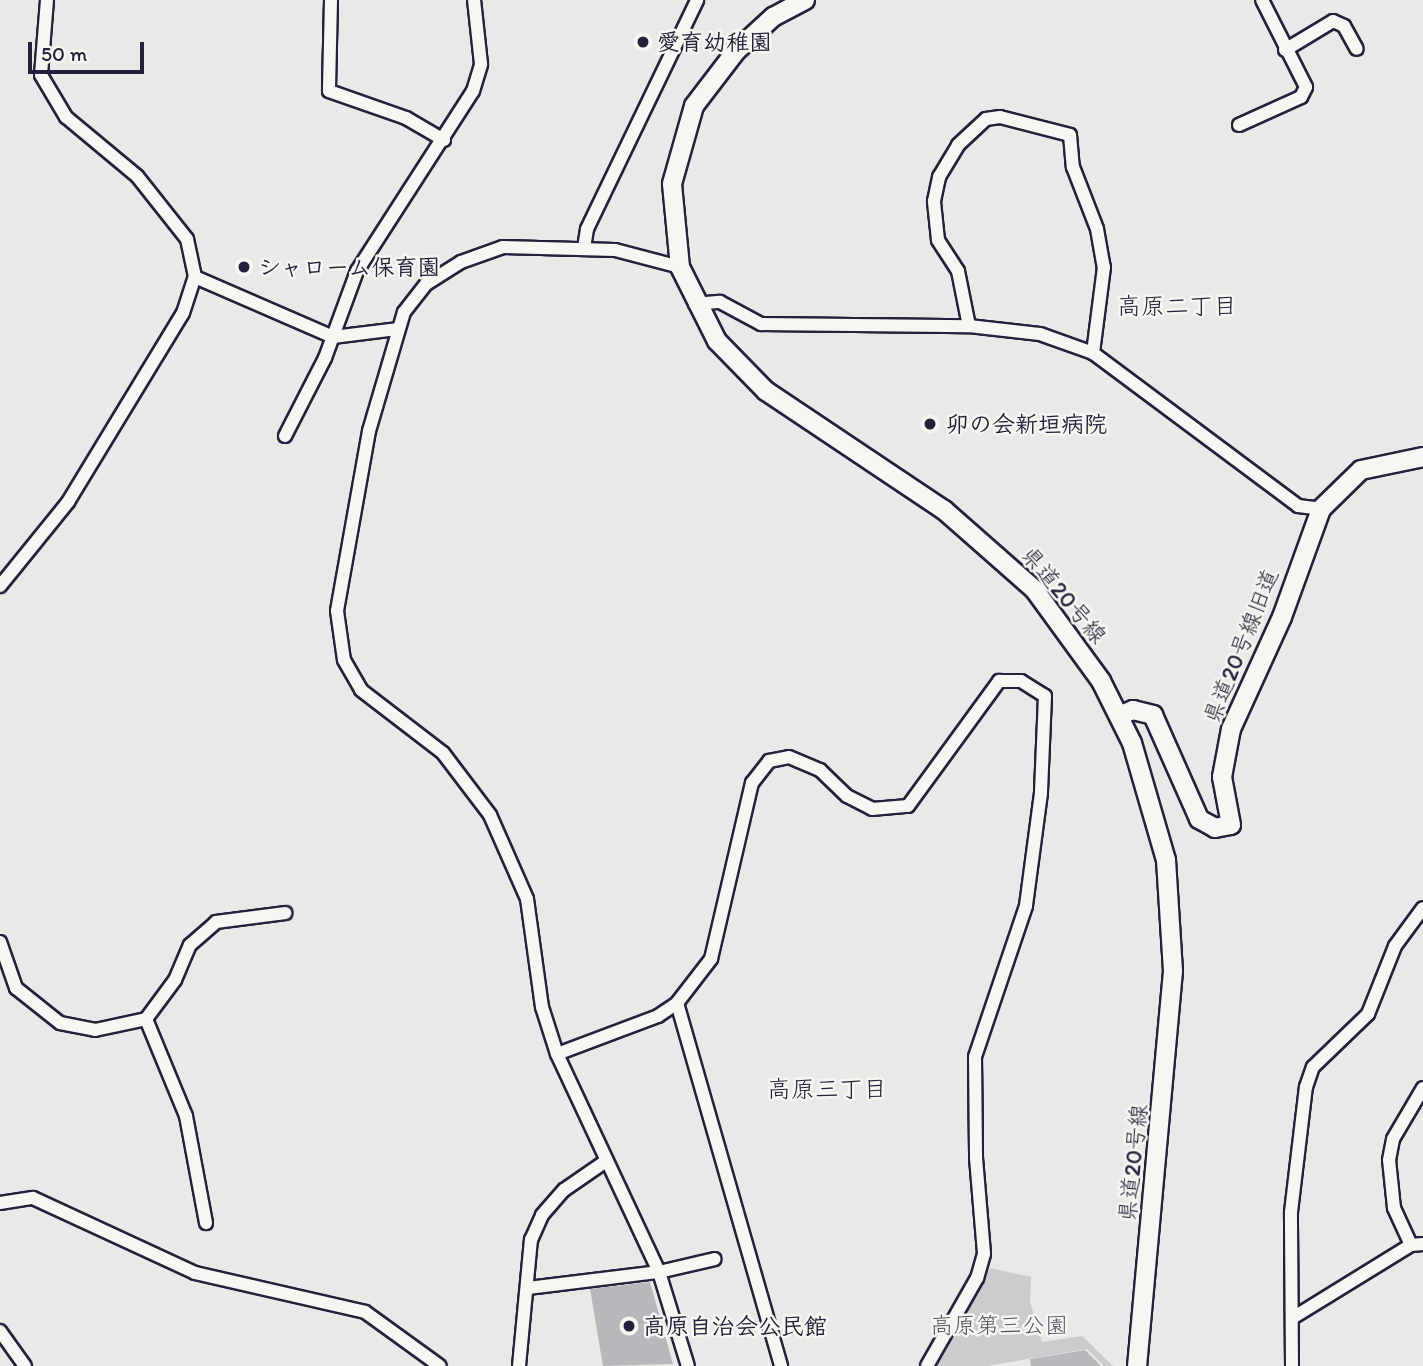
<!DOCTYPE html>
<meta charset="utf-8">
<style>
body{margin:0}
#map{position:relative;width:1423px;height:1366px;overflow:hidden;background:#e9e9e7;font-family:Itim,"Klee One",sans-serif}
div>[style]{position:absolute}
.green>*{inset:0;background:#ccccce}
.building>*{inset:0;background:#b8b8bc}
.roads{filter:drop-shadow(2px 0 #22223b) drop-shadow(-2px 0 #22223b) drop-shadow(0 2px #22223b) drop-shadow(0 -2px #22223b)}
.minor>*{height:12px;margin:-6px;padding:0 6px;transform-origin:6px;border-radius:6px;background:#f6f6f2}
.secondary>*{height:18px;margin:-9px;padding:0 9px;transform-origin:9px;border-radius:9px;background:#f6f6f2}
.dots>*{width:19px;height:19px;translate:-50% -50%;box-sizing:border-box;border:4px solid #f6f6f2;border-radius:50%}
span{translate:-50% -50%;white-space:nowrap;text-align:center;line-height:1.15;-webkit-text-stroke:5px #f6f6f2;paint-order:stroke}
.poi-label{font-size:23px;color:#22223b;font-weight:700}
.left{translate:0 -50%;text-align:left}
.street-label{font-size:23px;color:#22223b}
.park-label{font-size:23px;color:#555567}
.neighbourhood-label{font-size:24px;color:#22223b}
.scale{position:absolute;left:28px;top:42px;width:116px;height:32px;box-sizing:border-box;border:4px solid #22223b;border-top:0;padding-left:9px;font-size:21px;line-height:24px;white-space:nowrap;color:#22223b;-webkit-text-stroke:5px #f6f6f2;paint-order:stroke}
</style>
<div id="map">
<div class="green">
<div style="clip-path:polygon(990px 1268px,1031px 1277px,1030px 1302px,1042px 1342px,1082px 1336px,1113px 1366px,1104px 1366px,1087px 1349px,987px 1366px,935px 1366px)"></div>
</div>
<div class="building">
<div style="clip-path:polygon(650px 1282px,673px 1364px,603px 1366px,590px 1289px)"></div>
<div style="clip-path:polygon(1085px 1350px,1101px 1366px,1031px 1366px,1030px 1359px)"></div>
</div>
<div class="roads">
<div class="minor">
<div style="left:47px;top:0;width:75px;rotate:94.6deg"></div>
<div style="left:41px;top:75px;width:49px;rotate:59.2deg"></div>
<div style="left:66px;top:117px;width:92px;rotate:39.7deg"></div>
<div style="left:137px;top:176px;width:80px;rotate:51.6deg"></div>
<div style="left:187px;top:239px;width:39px;rotate:78deg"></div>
<div style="left:195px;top:277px;width:150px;rotate:23.5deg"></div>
<div style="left:333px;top:337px;width:64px;rotate:-7.1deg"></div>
<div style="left:331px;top:0;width:91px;rotate:91.3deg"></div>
<div style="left:329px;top:91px;width:82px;rotate:19.3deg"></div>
<div style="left:406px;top:118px;width:44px;rotate:30.1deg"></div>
<div style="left:1285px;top:50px;width:56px;rotate:-31.1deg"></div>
<div style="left:1333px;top:21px;width:12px;rotate:24deg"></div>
<div style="left:1344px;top:26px;width:26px;rotate:61deg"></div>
<div style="left:1239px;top:125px;width:68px;rotate:-24.3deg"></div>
<div style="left:1301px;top:97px;width:11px;rotate:-63deg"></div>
<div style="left:1306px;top:87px;width:97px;rotate:-116.8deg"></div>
<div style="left:584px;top:248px;width:19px;rotate:-81deg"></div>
<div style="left:587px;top:229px;width:254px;rotate:-64.3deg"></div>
<div style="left:680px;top:267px;width:67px;rotate:-165.3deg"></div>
<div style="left:615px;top:250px;width:112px;rotate:-178.5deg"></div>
<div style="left:503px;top:247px;width:45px;rotate:160.3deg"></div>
<div style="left:461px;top:262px;width:41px;rotate:147.8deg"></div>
<div style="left:426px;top:284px;width:36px;rotate:128deg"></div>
<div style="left:404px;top:312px;width:124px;rotate:106.4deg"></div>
<div style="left:369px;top:431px;width:183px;rotate:100.1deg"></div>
<div style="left:337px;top:611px;width:49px;rotate:81.9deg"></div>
<div style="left:344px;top:660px;width:34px;rotate:60deg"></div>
<div style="left:361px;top:690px;width:103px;rotate:37.5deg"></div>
<div style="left:443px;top:753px;width:78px;rotate:52.8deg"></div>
<div style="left:490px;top:815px;width:92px;rotate:66.2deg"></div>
<div style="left:527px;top:899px;width:109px;rotate:82.1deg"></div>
<div style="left:542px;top:1007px;width:49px;rotate:72.3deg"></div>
<div style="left:557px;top:1054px;width:241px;rotate:64.9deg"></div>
<div style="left:659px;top:1272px;width:98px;rotate:72.9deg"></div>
<div style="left:695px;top:304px;width:25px;rotate:-5deg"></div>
<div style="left:720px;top:302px;width:47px;rotate:28.2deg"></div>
<div style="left:761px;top:324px;width:208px;rotate:0.6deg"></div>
<div style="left:969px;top:326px;width:71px;rotate:6.4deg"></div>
<div style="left:1040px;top:334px;width:56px;rotate:19.7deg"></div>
<div style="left:1093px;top:353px;width:256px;rotate:36.7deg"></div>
<div style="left:1298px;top:506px;width:23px;rotate:7deg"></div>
<div style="left:969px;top:326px;width:56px;rotate:-101.3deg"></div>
<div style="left:958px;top:271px;width:37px;rotate:-123deg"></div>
<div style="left:938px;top:240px;width:39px;rotate:-96deg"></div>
<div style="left:934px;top:201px;width:25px;rotate:-78deg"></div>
<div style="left:939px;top:177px;width:37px;rotate:-59deg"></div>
<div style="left:958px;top:145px;width:38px;rotate:-43deg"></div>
<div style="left:986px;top:119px;width:14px;rotate:-8deg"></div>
<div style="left:1000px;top:117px;width:72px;rotate:14.4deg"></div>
<div style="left:1070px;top:135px;width:32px;rotate:85deg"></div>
<div style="left:1073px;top:167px;width:66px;rotate:68.8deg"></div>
<div style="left:1097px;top:229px;width:39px;rotate:80deg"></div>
<div style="left:1104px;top:267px;width:87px;rotate:97.3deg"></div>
<div style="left:285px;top:436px;width:88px;rotate:-62.9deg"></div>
<div style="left:325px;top:358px;width:93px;rotate:-69.8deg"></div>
<div style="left:357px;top:271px;width:214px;rotate:-57.2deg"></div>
<div style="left:473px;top:91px;width:28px;rotate:-73deg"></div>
<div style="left:481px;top:64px;width:64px;rotate:-96.2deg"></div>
<div style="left:0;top:586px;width:108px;rotate:-51deg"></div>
<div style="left:68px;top:502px;width:221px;rotate:-58.7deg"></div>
<div style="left:183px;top:313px;width:38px;rotate:-72deg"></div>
<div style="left:0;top:942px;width:49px;rotate:70.8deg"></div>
<div style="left:16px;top:988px;width:56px;rotate:38.5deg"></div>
<div style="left:60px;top:1023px;width:36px;rotate:11deg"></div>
<div style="left:95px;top:1030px;width:52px;rotate:-12.2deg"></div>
<div style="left:146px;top:1019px;width:105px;rotate:67.6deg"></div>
<div style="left:186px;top:1116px;width:109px;rotate:79.4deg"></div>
<div style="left:677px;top:1003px;width:378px;rotate:74deg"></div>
<div style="left:146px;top:1019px;width:49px;rotate:-53.4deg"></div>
<div style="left:175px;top:980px;width:38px;rotate:-67deg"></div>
<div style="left:190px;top:945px;width:35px;rotate:-41deg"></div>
<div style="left:216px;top:922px;width:70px;rotate:-7.4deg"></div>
<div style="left:557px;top:1054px;width:108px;rotate:-20.6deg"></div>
<div style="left:658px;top:1016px;width:23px;rotate:-34deg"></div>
<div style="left:677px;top:1003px;width:56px;rotate:-52.3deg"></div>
<div style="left:711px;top:959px;width:181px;rotate:-76.9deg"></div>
<div style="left:752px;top:783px;width:28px;rotate:-52deg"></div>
<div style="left:769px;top:761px;width:20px;rotate:-11deg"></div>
<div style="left:789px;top:757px;width:34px;rotate:23deg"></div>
<div style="left:820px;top:770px;width:37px;rotate:44deg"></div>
<div style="left:847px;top:796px;width:28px;rotate:27deg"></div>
<div style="left:872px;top:809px;width:36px;rotate:-5deg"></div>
<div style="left:908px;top:806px;width:155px;rotate:-53.9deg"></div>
<div style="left:999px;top:681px;width:22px"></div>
<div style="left:1021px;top:681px;width:28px;rotate:32deg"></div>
<div style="left:1045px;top:696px;width:97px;rotate:92.4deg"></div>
<div style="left:1041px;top:793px;width:114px;rotate:97.6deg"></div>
<div style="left:1026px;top:906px;width:159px;rotate:108.7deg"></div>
<div style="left:975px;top:1057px;width:101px;rotate:89.4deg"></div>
<div style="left:976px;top:1158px;width:96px;rotate:85.2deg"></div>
<div style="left:984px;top:1254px;width:25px;rotate:106deg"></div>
<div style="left:977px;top:1278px;width:101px;rotate:119.6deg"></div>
<div style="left:0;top:1203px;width:33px;rotate:-9deg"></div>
<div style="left:33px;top:1198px;width:179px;rotate:24.8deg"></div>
<div style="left:195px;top:1273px;width:174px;rotate:12.9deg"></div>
<div style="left:365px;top:1312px;width:92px;rotate:35.8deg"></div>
<div style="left:1411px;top:1245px;width:41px;rotate:-114.7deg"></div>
<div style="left:1394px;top:1208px;width:48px;rotate:-95.9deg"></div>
<div style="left:1389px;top:1160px;width:21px;rotate:-79deg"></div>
<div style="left:1393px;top:1139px;width:59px;rotate:-59.5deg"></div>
<div style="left:528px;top:1288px;width:132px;rotate:-7deg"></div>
<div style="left:659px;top:1272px;width:57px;rotate:-13.1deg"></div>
<div style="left:1294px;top:1317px;width:137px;rotate:-31.6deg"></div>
<div style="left:1411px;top:1245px;width:12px;rotate:-5deg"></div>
<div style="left:0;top:1331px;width:43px;rotate:54.5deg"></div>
<div style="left:519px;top:1366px;width:127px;rotate:-84.6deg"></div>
<div style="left:531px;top:1240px;width:27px;rotate:-66deg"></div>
<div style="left:542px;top:1215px;width:33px;rotate:-49deg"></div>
<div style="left:564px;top:1190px;width:51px;rotate:-34.6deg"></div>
<div style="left:1292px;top:1366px;width:154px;rotate:-90.4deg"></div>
<div style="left:1291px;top:1212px;width:126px;rotate:-83.2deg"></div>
<div style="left:1306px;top:1087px;width:21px;rotate:-71deg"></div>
<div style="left:1313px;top:1067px;width:76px;rotate:-43.9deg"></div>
<div style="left:1368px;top:1014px;width:73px;rotate:-68.3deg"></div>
<div style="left:1395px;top:946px;width:47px;rotate:-53.6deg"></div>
</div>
<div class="secondary">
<div style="left:805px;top:0;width:36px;rotate:152deg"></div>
<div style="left:773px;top:17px;width:50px;rotate:137.4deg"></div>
<div style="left:736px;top:51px;width:69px;rotate:127.4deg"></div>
<div style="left:694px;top:106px;width:81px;rotate:105.8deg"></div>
<div style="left:672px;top:184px;width:83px;rotate:84.5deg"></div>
<div style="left:680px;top:267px;width:83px;rotate:63.4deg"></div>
<div style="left:717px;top:341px;width:70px;rotate:45.6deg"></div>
<div style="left:766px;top:391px;width:214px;rotate:33.8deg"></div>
<div style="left:944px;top:510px;width:120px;rotate:41.3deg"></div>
<div style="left:1034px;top:589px;width:114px;rotate:53.9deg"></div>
<div style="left:1101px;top:681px;width:69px;rotate:63.4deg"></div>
<div style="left:1132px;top:743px;width:122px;rotate:73.8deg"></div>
<div style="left:1166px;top:860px;width:111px;rotate:86.4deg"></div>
<div style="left:1173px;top:971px;width:397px;rotate:95.2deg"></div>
<div style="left:1121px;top:715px;width:13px;rotate:-23deg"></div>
<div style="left:1133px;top:710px;width:21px;rotate:14deg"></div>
<div style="left:1153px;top:715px;width:114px;rotate:66.1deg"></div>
<div style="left:1199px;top:819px;width:18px;rotate:29deg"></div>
<div style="left:1215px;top:828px;width:16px;rotate:-11deg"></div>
<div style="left:1231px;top:825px;width:49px;rotate:-100.6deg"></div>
<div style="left:1222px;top:777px;width:49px;rotate:-79.4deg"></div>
<div style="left:1231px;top:729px;width:123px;rotate:-65.5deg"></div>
<div style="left:1282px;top:617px;width:115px;rotate:-70.1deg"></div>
<div style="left:1321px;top:509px;width:56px;rotate:-44.3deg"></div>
<div style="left:1361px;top:470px;width:63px;rotate:-11.8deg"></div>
</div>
</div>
<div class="dots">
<div style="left:643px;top:42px;background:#22223b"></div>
<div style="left:244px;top:267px;background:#22223b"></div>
<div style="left:930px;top:424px;background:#22223b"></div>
<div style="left:629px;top:1326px;background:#22223b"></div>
</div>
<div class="poi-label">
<span class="left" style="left:657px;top:42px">愛育幼稚園</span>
<span class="left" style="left:258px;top:267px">シャローム保育園</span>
<span class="left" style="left:946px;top:424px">卯の会新垣病院</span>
<span class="left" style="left:643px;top:1326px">高原自治会公民館</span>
</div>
<div class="street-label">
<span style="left:1064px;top:595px;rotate:50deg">県道20号線</span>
<span style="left:1241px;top:646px;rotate:-68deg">県道20号線旧道</span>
<span style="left:1133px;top:1163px;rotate:-84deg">県道20号線</span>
</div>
<div class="park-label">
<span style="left:999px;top:1325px">高原第三公園</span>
</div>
<div class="neighbourhood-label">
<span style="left:1177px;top:306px">高原二丁目</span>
<span style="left:827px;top:1089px">高原三丁目</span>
</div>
<div class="scale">50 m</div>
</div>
